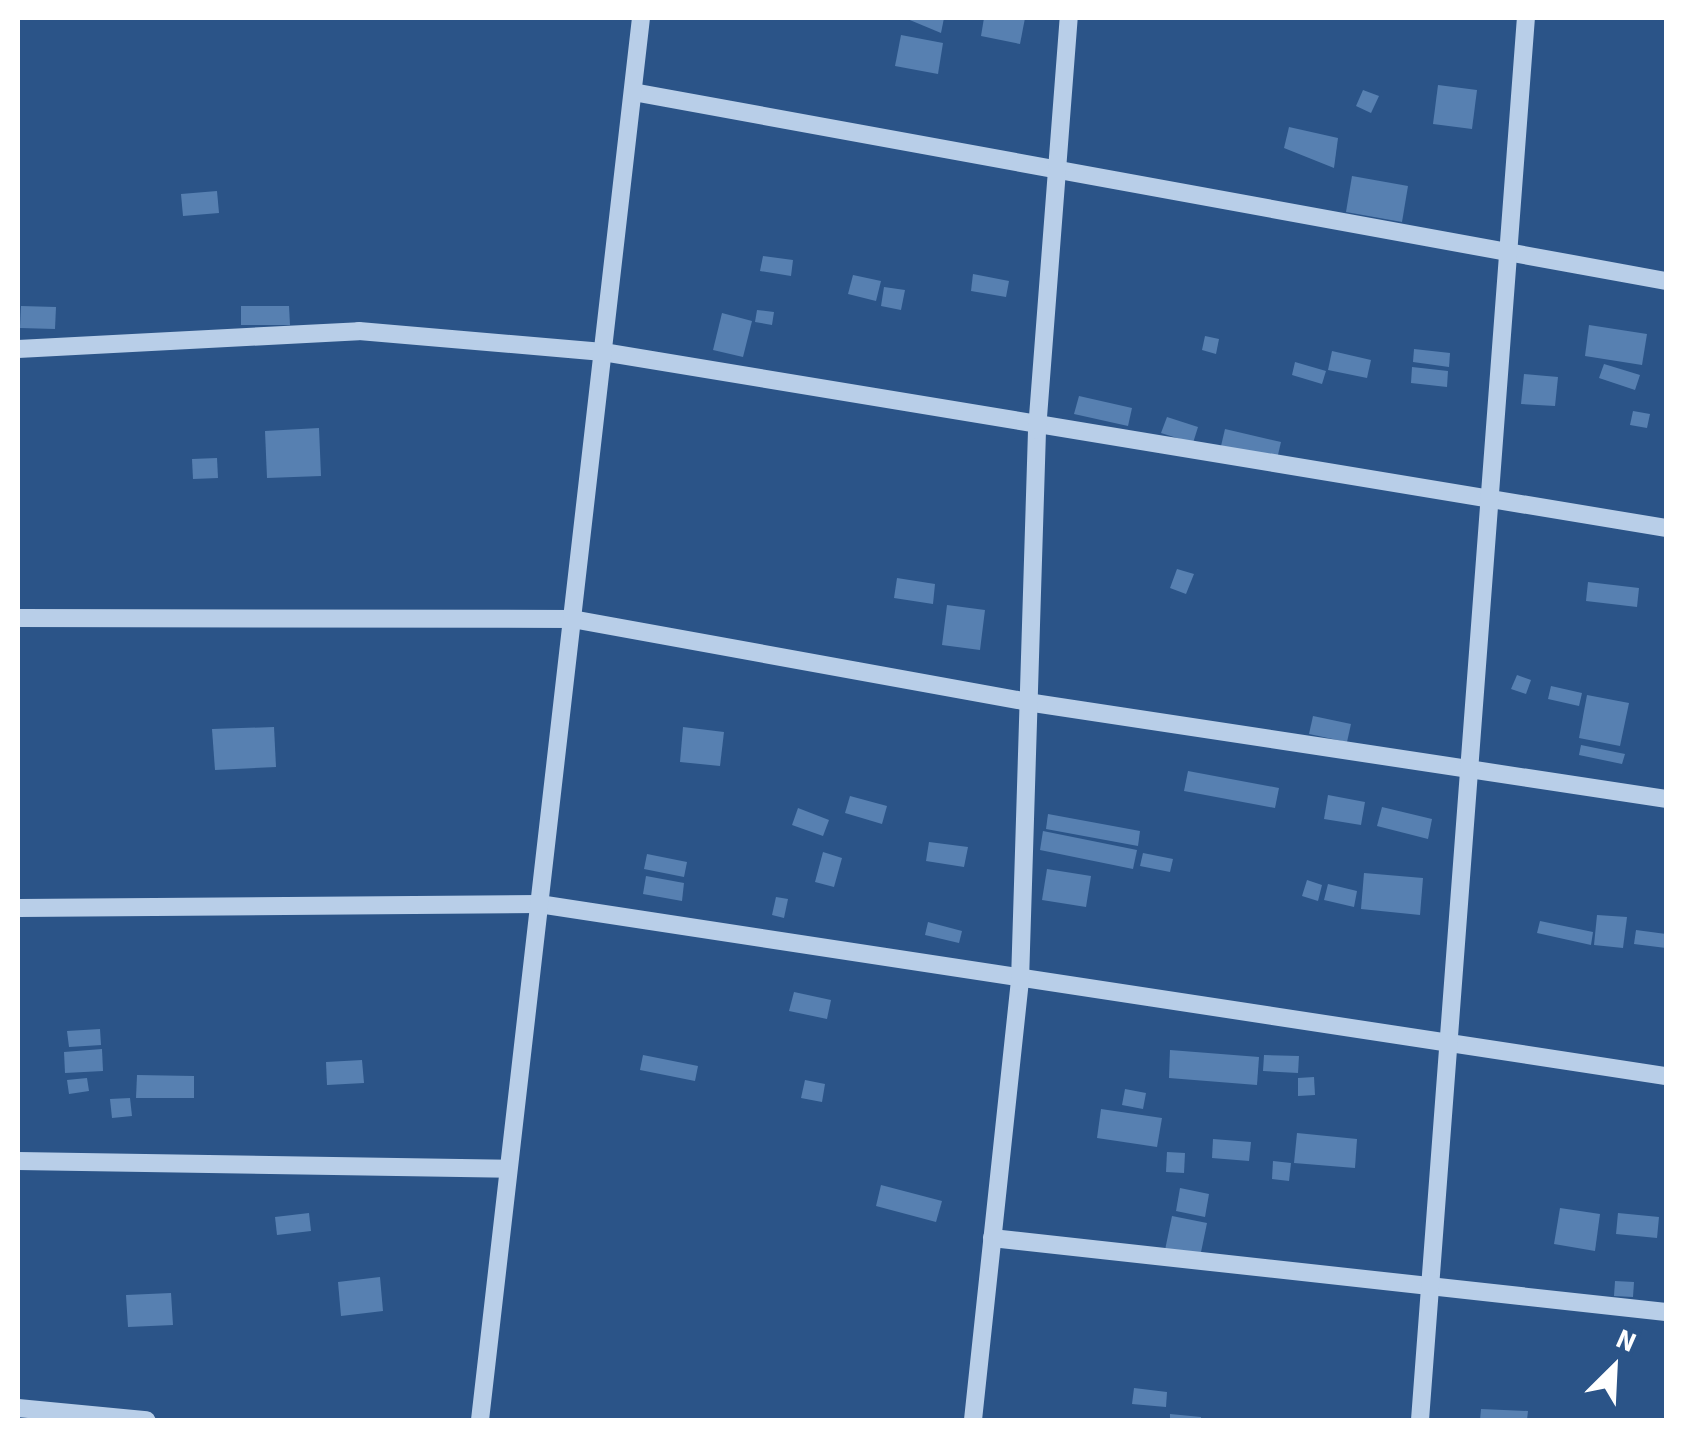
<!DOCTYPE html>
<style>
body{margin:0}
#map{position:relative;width:1684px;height:1438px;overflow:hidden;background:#2b5488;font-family:"Source Sans 3",sans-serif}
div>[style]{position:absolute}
.building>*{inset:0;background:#5780b1}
.minor>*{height:18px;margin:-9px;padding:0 9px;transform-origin:9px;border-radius:9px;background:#b8cee8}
span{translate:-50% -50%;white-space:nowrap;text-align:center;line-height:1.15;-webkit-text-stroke:10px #2b5488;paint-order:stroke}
.frame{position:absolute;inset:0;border:20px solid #fff;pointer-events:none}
.north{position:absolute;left:1564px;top:1318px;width:100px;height:100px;-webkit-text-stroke:8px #2b5488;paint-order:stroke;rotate:24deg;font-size:28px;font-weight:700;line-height:40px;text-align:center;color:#fff}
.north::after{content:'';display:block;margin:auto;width:35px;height:45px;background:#fff;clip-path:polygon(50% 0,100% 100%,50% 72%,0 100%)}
</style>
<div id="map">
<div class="building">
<div style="clip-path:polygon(905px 18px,944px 18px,941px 33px)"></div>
<div style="clip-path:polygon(984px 18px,1025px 18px,1020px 44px,981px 36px)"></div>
<div style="clip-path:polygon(901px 35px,943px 43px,938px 74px,895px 66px)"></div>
<div style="clip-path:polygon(1438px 85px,1477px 90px,1472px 129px,1433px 124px)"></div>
<div style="clip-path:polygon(1363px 90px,1379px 96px,1371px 113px,1356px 106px)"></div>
<div style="clip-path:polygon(1289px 127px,1338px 138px,1334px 168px,1284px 148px)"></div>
<div style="clip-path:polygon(1352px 176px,1408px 186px,1402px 222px,1346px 212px)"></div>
<div style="clip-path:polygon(217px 191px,219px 213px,183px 216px,181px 194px)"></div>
<div style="clip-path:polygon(763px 256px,793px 260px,791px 276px,760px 271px)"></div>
<div style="clip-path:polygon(973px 274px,1009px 281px,1006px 297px,971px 291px)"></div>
<div style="clip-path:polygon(853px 275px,881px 281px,876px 301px,848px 294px)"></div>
<div style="clip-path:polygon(884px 287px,905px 290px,901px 310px,881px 306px)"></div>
<div style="clip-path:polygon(21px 306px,56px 307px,55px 329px,20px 328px)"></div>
<div style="clip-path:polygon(241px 306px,289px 306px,290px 325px,241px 325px)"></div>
<div style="clip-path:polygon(757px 310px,774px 312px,772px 325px,755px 322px)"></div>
<div style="clip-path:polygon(722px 313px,752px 321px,743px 357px,713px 350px)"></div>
<div style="clip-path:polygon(1589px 325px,1647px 334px,1642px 365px,1585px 356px)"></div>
<div style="clip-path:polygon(1205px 336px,1219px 339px,1216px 354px,1202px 350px)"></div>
<div style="clip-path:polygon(1414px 349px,1450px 353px,1449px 367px,1413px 362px)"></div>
<div style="clip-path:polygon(1332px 351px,1371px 360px,1367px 378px,1328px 370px)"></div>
<div style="clip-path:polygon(1295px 362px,1326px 371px,1322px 384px,1292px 375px)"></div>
<div style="clip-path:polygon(1604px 364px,1640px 375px,1635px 390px,1599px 378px)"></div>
<div style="clip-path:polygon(1412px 367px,1448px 371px,1447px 387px,1411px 383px)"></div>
<div style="clip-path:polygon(1524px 374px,1558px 377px,1555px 406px,1521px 404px)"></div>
<div style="clip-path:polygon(1079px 396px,1132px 408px,1128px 426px,1074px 414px)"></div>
<div style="clip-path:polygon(1633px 411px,1650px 414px,1647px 428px,1630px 425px)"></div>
<div style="clip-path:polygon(1167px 417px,1198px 427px,1193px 443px,1161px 433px)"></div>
<div style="clip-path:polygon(319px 428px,321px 476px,267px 478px,265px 431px)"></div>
<div style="clip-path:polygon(1225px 429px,1281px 442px,1277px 459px,1221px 446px)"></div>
<div style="clip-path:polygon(217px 458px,218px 478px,193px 479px,192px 459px)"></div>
<div style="clip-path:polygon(1177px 569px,1194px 574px,1186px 594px,1170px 588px)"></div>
<div style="clip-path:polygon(897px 578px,935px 584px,933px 604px,894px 598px)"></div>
<div style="clip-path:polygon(1588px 582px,1639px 588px,1637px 607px,1586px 601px)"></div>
<div style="clip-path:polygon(947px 605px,985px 610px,980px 650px,942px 645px)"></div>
<div style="clip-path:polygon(1517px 675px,1531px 680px,1526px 694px,1511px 689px)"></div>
<div style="clip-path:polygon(1551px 686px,1582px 693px,1579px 706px,1548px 699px)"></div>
<div style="clip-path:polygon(1587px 695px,1629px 703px,1620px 746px,1579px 738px)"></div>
<div style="clip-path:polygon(1313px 716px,1351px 724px,1347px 742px,1309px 734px)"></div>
<div style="clip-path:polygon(274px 727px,276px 767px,215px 770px,212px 729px)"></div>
<div style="clip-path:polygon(683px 727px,724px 732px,720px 766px,680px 762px)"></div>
<div style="clip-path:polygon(1581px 745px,1625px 754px,1622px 764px,1579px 755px)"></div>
<div style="clip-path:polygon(1188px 771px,1279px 788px,1275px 808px,1184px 791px)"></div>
<div style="clip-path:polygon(1328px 795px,1365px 802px,1361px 825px,1324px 819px)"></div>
<div style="clip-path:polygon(850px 796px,887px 806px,882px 824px,845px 813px)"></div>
<div style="clip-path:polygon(1382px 807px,1432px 819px,1428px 839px,1377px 826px)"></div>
<div style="clip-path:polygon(798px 808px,829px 820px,823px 836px,792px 825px)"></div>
<div style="clip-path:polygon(1048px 814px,1140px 831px,1138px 846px,1046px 829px)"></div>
<div style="clip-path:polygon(1043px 831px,1137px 850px,1133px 869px,1040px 850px)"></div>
<div style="clip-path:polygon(929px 842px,968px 847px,964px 867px,926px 861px)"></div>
<div style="clip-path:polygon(823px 852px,842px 858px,834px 887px,815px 882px)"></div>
<div style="clip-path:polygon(1143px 853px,1173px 859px,1170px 872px,1140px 866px)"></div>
<div style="clip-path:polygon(647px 854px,687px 862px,684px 877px,644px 869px)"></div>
<div style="clip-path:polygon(1047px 869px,1091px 876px,1086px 907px,1042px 900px)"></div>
<div style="clip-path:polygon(1364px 873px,1423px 878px,1420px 915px,1361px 909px)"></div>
<div style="clip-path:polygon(646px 876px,684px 883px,682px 901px,643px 894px)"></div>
<div style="clip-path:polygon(1307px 880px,1322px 885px,1318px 901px,1302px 896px)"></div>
<div style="clip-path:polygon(1328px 884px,1357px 891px,1354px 907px,1324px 900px)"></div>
<div style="clip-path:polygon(776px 897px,788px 899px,784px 918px,772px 915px)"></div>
<div style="clip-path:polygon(1597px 915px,1627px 917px,1623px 948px,1594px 945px)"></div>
<div style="clip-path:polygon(1540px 921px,1593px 932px,1591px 945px,1537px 933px)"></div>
<div style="clip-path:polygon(928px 922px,962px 931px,959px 943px,925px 935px)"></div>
<div style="clip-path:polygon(1636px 930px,1666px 934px,1666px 948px,1634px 944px)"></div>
<div style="clip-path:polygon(794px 992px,831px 1000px,827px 1019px,789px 1011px)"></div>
<div style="clip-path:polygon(100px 1029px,101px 1045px,69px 1047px,67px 1031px)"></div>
<div style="clip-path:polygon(102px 1049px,103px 1071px,65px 1073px,64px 1052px)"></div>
<div style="clip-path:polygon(1170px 1050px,1259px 1057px,1257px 1085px,1169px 1078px)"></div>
<div style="clip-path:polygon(643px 1055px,698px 1066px,695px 1081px,640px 1070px)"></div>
<div style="clip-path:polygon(1264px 1055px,1299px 1056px,1298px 1073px,1263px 1071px)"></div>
<div style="clip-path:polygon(362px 1060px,364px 1083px,327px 1085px,326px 1062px)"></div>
<div style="clip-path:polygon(137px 1075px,194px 1076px,194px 1098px,136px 1098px)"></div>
<div style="clip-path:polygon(1314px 1077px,1315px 1095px,1298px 1096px,1298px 1078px)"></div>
<div style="clip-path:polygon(87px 1078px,89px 1091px,69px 1094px,67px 1080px)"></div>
<div style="clip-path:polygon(805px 1080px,825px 1084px,822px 1102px,801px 1098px)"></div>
<div style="clip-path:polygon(1125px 1089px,1146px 1093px,1143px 1109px,1122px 1105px)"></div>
<div style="clip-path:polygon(130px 1098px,132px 1116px,112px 1118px,110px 1099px)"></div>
<div style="clip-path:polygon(1101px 1109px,1162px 1118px,1157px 1147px,1097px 1138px)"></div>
<div style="clip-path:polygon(1297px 1133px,1357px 1139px,1355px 1168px,1294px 1163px)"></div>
<div style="clip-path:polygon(1213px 1139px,1251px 1142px,1249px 1161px,1212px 1158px)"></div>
<div style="clip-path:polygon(1167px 1152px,1185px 1153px,1184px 1173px,1166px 1172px)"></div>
<div style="clip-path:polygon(1273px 1161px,1291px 1163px,1289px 1181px,1272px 1179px)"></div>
<div style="clip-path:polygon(881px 1185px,942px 1201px,936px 1222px,876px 1206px)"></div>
<div style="clip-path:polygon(1180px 1188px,1209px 1194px,1205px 1217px,1176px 1211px)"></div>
<div style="clip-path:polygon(1560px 1208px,1600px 1214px,1595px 1251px,1554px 1244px)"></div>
<div style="clip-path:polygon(309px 1213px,311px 1231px,277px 1235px,275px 1217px)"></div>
<div style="clip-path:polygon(1618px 1213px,1659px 1217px,1657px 1238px,1616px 1234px)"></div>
<div style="clip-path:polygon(1172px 1216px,1207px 1223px,1200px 1257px,1165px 1250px)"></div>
<div style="clip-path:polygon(380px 1277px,383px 1311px,341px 1316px,338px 1282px)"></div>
<div style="clip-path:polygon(1615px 1281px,1634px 1282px,1633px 1297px,1614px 1296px)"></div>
<div style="clip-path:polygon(171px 1293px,173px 1325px,128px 1327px,126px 1295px)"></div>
<div style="clip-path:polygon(1134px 1388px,1167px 1392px,1166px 1407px,1132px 1404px)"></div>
<div style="clip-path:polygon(1481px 1409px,1528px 1411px,1527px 1420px,1480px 1420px)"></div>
<div style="clip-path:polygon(1170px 1414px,1201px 1417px,1201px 1420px,1170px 1420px)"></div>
</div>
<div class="minor">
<div style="left:633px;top:92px;width:1050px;rotate:10.37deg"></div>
<div style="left:18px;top:349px;width:341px;rotate:-3deg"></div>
<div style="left:359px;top:331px;width:245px;rotate:4.9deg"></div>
<div style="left:603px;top:352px;width:1077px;rotate:9.4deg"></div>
<div style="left:18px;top:618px;width:554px;rotate:0.1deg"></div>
<div style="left:572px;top:619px;width:463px;rotate:10.3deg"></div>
<div style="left:1027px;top:702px;width:646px;rotate:8.63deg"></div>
<div style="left:18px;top:908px;width:521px;rotate:-0.44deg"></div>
<div style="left:539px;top:904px;width:1140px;rotate:8.68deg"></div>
<div style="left:18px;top:1161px;width:490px;rotate:0.9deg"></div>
<div style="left:992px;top:1238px;width:678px;rotate:6.27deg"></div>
<div style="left:18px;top:1408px;width:129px;rotate:5.4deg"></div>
<div style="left:480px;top:1420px;width:1411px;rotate:-83.45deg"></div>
<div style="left:973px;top:1420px;width:442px;rotate:-83.9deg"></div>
<div style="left:1020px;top:981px;width:551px;rotate:-88.23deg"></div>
<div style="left:1037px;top:430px;width:413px;rotate:-85.6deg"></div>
<div style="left:1420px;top:1420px;width:1406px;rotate:-85.68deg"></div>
</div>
<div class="frame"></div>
<div class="north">N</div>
</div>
